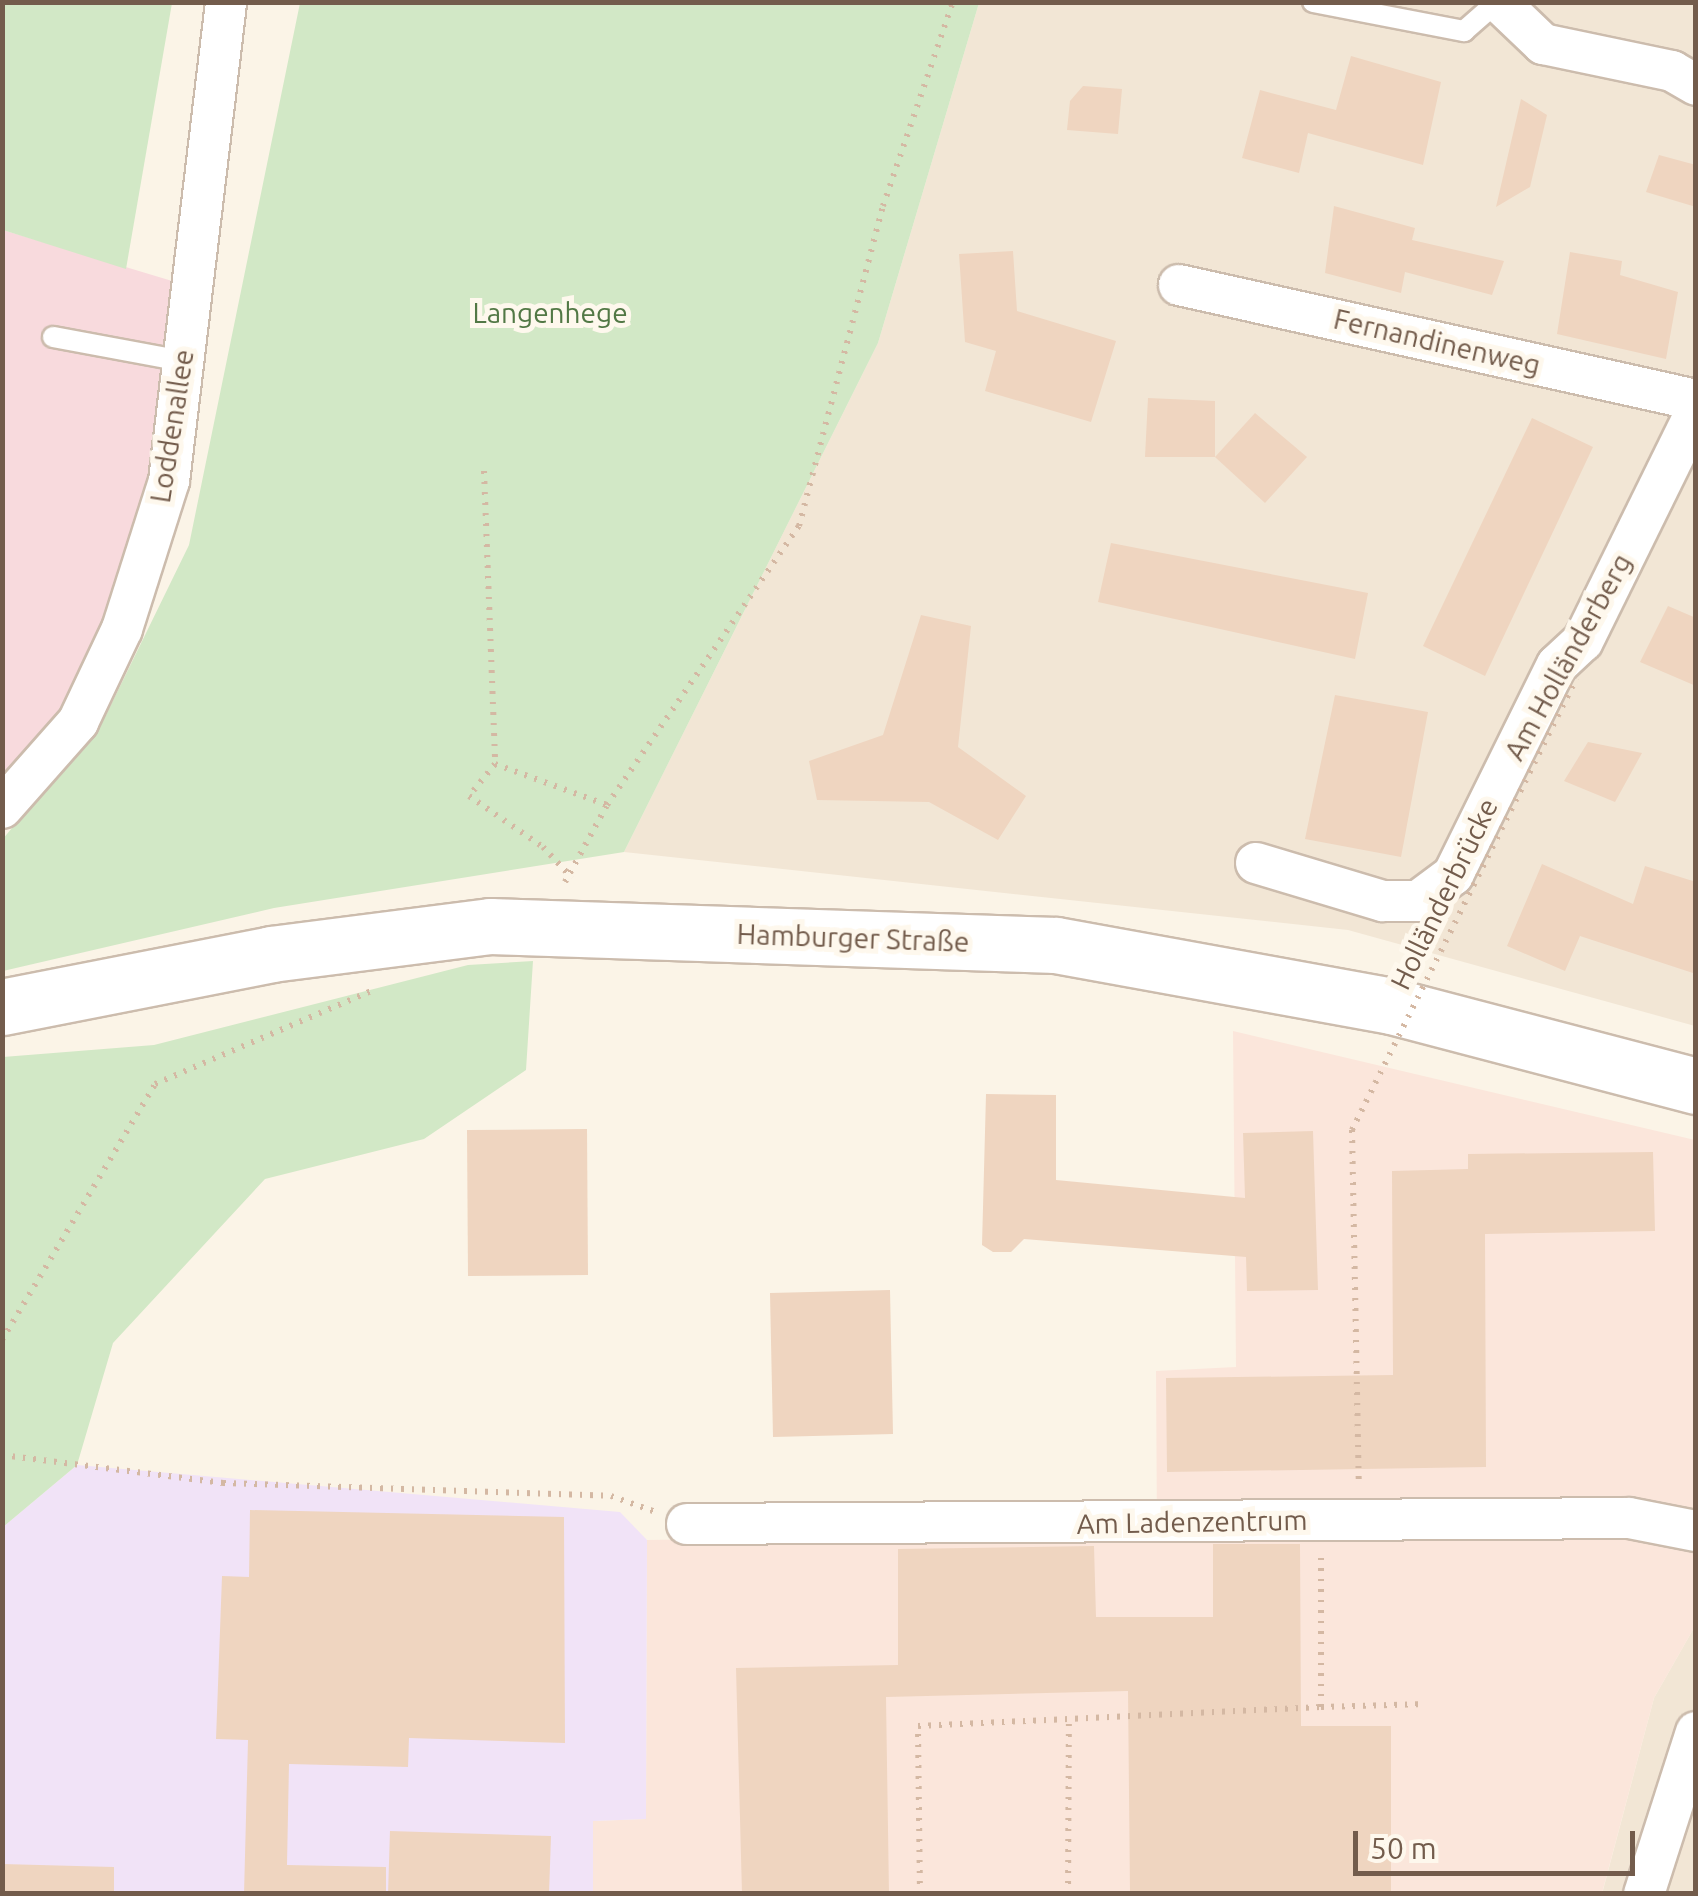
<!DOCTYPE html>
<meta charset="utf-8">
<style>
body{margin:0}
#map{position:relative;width:1698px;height:1896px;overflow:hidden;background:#fbf4e7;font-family:Ubuntu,sans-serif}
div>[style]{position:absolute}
.residential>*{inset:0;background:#f2e6d5}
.commercial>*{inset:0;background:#fbe6db}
.education>*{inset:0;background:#f1e3f7}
.medical>*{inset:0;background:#f8dadd}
.green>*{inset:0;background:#d2e8c6}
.building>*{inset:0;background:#efd5c0}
.path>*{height:6px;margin-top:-3px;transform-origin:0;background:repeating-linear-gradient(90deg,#d4b8a3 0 2.5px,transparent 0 10.5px)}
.roads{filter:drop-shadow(2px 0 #ccbcad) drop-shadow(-2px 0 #ccbcad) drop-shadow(0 2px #ccbcad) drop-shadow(0 -2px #ccbcad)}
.lane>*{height:20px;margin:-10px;padding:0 10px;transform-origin:10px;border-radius:10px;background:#fff}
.street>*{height:40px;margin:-20px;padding:0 20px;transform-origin:20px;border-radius:20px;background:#fff}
.secondary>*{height:55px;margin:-27.5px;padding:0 27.5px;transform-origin:27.5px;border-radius:27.5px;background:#fff}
.path-bridge>*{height:6px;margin-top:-3px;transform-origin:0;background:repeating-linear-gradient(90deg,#d4b8a3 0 2.5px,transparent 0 10.5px)}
span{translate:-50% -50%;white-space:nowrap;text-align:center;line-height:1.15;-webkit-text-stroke:10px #fef8ed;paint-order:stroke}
.park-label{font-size:28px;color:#527845}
.street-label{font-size:28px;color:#735c4c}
.frame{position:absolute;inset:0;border:5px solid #735c4c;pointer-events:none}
.scale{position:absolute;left:1353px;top:1831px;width:282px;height:45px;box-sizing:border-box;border:5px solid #735c4c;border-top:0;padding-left:12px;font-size:30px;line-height:35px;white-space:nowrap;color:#735c4c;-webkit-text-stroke:8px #fef8ed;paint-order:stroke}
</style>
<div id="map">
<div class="residential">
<div style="clip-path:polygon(979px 3px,1695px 3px,1695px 1026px,1348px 930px,624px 852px,878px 343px)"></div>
<div style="clip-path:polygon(1695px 1626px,1695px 1893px,1602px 1894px,1654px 1698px)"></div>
</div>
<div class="commercial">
<div style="clip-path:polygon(1233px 1031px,1695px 1140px,1695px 1626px,1654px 1698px,1602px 1893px,593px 1894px,593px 1821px,646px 1819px,647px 1540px,1157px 1532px,1156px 1371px,1236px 1367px)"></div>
</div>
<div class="education">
<div style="clip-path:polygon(77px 1465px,620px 1512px,647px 1540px,646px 1819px,593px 1821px,593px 1893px,3px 1894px,3px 1527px)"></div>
</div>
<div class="medical">
<div style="clip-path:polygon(3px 230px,192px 287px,122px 629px,3px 808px)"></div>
</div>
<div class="green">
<div style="clip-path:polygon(3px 2px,172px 3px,126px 269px,3px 230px)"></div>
<div style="clip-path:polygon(300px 3px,979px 3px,878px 343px,624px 852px,274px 908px,3px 971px,2px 840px,106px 715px,189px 545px)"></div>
<div style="clip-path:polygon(533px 961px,526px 1070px,424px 1139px,265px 1179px,113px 1343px,77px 1465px,3px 1527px,3px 1057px,154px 1045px,468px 965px)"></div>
</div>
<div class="building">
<div style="clip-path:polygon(1351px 56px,1441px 82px,1423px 165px,1308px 133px,1299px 173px,1242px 158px,1260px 90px,1336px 110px)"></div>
<div style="clip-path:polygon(1083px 86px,1122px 89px,1118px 134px,1067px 130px,1070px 101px)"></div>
<div style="clip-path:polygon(1521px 99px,1547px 115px,1530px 187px,1496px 207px)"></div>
<div style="clip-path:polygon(1659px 155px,1696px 165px,1696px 207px,1646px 192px)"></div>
<div style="clip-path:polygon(1334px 206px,1415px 228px,1412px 240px,1504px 261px,1492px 295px,1405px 272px,1401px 293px,1325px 273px)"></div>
<div style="clip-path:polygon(1013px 251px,1017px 311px,1116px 341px,1091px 422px,985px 391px,996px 351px,965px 342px,959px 254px)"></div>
<div style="clip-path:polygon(1570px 252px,1622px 261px,1620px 275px,1678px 292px,1666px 359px,1557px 334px)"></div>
<div style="clip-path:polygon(1148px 398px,1215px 401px,1215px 457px,1145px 457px)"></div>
<div style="clip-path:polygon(1255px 413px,1307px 457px,1265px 503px,1215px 457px)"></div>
<div style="clip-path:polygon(1532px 418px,1593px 447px,1485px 676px,1423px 646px)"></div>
<div style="clip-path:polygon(1111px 543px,1368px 593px,1355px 659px,1098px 602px)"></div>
<div style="clip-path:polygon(1668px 606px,1696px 618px,1696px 686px,1640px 662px)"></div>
<div style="clip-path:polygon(921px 615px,971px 626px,958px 747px,1026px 796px,998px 840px,929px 802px,817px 800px,809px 761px,883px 735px)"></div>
<div style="clip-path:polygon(1335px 695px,1428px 712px,1401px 857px,1305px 839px)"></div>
<div style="clip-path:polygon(1588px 742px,1642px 753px,1615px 802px,1564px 781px)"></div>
<div style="clip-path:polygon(1542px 864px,1633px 904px,1645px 866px,1696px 882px,1696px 974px,1580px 936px,1565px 971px,1507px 946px)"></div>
<div style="clip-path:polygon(986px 1094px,1056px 1095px,1056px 1180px,1245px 1198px,1243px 1133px,1313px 1131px,1318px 1290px,1247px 1291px,1246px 1257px,1024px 1239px,1011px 1252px,993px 1252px,982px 1245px)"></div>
<div style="clip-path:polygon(587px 1129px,588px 1275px,468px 1276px,467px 1130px)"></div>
<div style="clip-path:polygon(1653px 1152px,1655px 1231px,1485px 1234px,1486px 1467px,1167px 1472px,1166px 1378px,1393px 1375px,1392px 1171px,1468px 1169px,1468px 1154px)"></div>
<div style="clip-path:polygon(890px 1290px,893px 1434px,773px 1437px,770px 1293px)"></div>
<div style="clip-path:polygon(250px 1510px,564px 1517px,565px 1743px,409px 1738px,408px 1767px,289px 1764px,287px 1865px,386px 1867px,386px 1894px,244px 1894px,248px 1740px,216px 1739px,222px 1576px,249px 1577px)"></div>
<div style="clip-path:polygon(1213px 1544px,1300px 1544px,1301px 1726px,1391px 1726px,1391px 1894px,1130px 1894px,1128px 1691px,886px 1697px,889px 1894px,742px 1894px,736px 1668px,898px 1665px,898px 1549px,1094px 1546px,1096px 1617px,1213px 1617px)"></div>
<div style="clip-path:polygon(390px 1831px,551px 1836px,549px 1894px,388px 1894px)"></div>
<div style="clip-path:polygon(2px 1864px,114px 1867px,114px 1894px,2px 1894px)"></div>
</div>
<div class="path">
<div style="left:484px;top:471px;width:293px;rotate:87.8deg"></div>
<div style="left:495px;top:764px;width:119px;rotate:20.1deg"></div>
<div style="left:495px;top:764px;width:41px;rotate:129.1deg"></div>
<div style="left:469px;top:796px;width:90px;rotate:34.6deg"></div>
<div style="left:543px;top:847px;width:42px;rotate:46.9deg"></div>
<div style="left:565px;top:882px;width:88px;rotate:-61.4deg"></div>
<div style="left:607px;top:805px;width:339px;rotate:-55.5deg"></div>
<div style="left:799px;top:526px;width:331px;rotate:-75.3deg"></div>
<div style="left:883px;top:206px;width:216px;rotate:-71.1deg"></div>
<div style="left:1412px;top:964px;width:32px;rotate:-60deg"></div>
<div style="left:1352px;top:1130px;width:354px;rotate:88.9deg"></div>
<div style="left:2px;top:1340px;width:298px;rotate:-59.1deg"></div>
<div style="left:155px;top:1084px;width:241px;rotate:-23.3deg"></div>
<div style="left:2px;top:1455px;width:223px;rotate:7.2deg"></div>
<div style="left:223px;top:1483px;width:388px;rotate:1.9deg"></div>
<div style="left:611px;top:1496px;width:45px;rotate:19.7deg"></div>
<div style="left:1321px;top:1707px;width:105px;rotate:-1.6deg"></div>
<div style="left:920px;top:1894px;width:168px;rotate:-90.7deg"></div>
<div style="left:918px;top:1726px;width:403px;rotate:-2.7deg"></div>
<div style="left:1321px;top:1707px;width:151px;rotate:-90deg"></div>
<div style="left:1068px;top:1894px;width:170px;rotate:-89.7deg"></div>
</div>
<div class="roads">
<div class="lane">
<div style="left:1313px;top:2px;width:154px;rotate:10.9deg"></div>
<div style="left:1464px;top:31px;width:44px;rotate:-41.3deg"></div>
<div style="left:53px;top:337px;width:132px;rotate:10.5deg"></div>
</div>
<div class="street">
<div style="left:1499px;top:2px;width:61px;rotate:43.7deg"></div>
<div style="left:1543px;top:44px;width:132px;rotate:11.8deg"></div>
<div style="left:1672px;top:71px;width:28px;rotate:30deg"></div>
<div style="left:1179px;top:285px;width:530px;rotate:12.54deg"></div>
<div style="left:2px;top:808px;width:115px;rotate:-48.5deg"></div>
<div style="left:78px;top:722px;width:103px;rotate:-64.7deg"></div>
<div style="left:122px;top:629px;width:155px;rotate:-72.4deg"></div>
<div style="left:169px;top:481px;width:482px;rotate:-83.2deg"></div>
<div style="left:1256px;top:863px;width:133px;rotate:16.7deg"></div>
<div style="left:1383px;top:901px;width:35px"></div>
<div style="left:1418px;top:901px;width:44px;rotate:-36.6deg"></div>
<div style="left:1453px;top:875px;width:234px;rotate:-63.7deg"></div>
<div style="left:1557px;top:665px;width:35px;rotate:-43deg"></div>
<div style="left:1583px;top:641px;width:256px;rotate:-63.8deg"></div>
<div style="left:687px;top:1524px;width:942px;rotate:-0.36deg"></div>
<div style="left:1629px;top:1518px;width:68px;rotate:11deg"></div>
<div style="left:1644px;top:1894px;width:170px;rotate:-72.2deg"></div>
</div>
<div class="secondary">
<div style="left:2px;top:1007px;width:274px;rotate:-11.1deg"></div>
<div style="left:271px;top:954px;width:221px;rotate:-7.3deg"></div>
<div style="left:490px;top:926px;width:566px;rotate:1.92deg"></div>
<div style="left:1056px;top:945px;width:341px;rotate:10.3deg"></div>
<div style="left:1391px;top:1006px;width:315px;rotate:14.7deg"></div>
</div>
</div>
<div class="path-bridge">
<div style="left:1352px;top:1130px;width:504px;rotate:-63.59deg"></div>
</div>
<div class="park-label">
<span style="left:550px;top:313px">Langenhege</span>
</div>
<div class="street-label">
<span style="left:1437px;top:342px;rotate:13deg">Fernandinenweg</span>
<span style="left:172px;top:426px;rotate:-81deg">Loddenallee</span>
<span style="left:1568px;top:657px;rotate:-61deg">Am Holländerberg</span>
<span style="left:1444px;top:894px;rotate:-64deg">Holländerbrücke</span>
<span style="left:853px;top:938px;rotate:2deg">Hamburger Straße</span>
<span style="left:1192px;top:1522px;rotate:-1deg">Am Ladenzentrum</span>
</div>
<div class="frame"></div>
<div class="scale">50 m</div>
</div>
